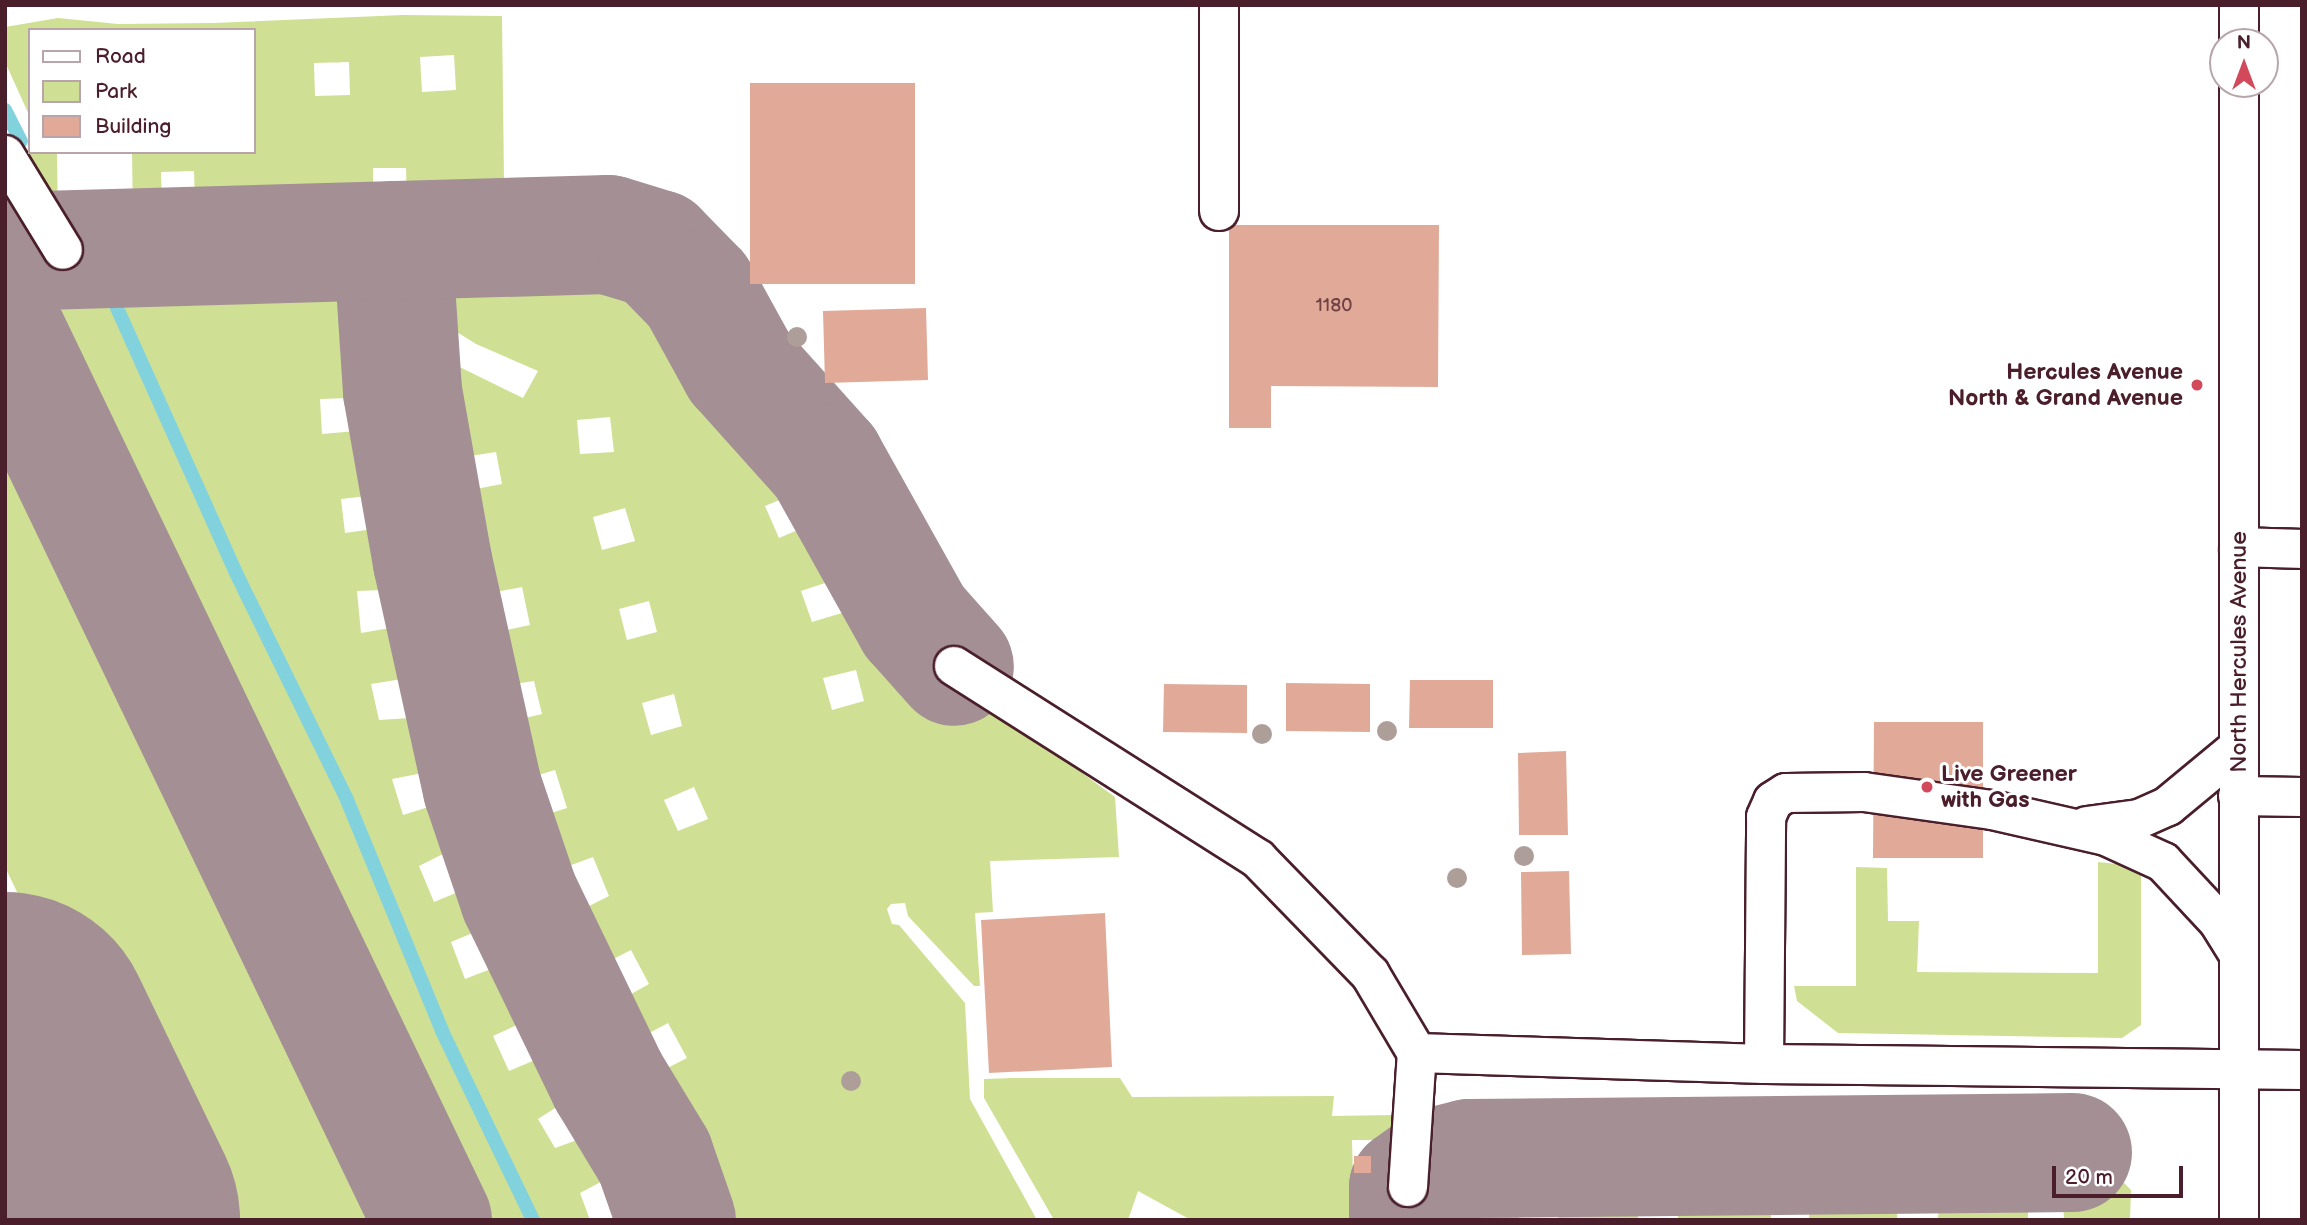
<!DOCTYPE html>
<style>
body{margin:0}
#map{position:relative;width:2307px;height:1225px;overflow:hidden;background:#fff;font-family:"Balsamiq Sans",sans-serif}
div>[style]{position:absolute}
.green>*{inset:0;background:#cfe095}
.stream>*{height:14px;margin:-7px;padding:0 7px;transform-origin:7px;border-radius:7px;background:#82d2dd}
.taxiway>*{height:119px;margin:-59.5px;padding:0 59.5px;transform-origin:59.5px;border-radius:59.5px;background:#a48f95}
.runway>*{height:296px;margin:-148px;padding:0 148px;transform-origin:148px;border-radius:148px;background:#a48f95}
.building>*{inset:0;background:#e1aa98}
.roads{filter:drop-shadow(2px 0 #4a1f2b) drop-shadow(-2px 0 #4a1f2b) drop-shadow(0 2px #4a1f2b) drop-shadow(0 -2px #4a1f2b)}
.minor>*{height:38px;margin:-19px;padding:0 19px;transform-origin:19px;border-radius:19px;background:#fff}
.trees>*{width:20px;height:20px;margin:-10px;border-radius:50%;background:#ae9e99}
.dots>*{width:19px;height:19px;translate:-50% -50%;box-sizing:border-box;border:4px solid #fff;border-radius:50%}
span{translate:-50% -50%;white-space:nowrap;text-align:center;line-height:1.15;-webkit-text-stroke:6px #fff;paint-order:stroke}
.number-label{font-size:19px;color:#704246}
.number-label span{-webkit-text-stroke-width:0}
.poi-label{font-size:23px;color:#4a1f2b;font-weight:700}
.right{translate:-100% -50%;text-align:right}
.left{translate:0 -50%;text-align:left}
.street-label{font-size:23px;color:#4a1f2b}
.frame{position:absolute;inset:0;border:7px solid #4a1f2b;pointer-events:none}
.legend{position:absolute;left:28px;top:28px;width:228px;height:126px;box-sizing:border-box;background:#fff;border:2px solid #b7a5aa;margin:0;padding:9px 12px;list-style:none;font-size:21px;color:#4a1f2b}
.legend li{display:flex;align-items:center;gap:14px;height:35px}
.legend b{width:35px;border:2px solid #b7a5aa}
.north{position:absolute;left:2209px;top:28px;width:70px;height:70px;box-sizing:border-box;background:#fff;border:2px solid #b7a5aa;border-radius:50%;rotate:0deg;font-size:19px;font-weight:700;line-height:28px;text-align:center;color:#4a1f2b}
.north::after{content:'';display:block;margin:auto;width:24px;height:32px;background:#d1495b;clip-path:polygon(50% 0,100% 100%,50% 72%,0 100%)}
.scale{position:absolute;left:2052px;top:1166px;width:131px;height:32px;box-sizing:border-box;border:4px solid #4a1f2b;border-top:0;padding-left:9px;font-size:21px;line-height:24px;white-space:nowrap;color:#4a1f2b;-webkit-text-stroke:5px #fff;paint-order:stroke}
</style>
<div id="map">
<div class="green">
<div style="clip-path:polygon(evenodd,403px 15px,502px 16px,504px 182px,492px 202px,468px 218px,133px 223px,132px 152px,254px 152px,254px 30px,30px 30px,30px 117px,5px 62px,5px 27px,58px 18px,118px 24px,214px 23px,403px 15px,454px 55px,456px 90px,422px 92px,420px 57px,454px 55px,403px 15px,349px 62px,350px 95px,315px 96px,314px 63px,349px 62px,403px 15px,373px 168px,406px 168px,407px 200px,373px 201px,373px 168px,403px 15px,194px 171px,195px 203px,162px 205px,161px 172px,194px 171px)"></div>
<div style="clip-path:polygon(30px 152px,57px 152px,58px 228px,5px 208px,5px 179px,9px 183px)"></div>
<div style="clip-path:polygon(evenodd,543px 255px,587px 259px,633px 273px,669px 297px,688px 334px,803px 469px,900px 623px,945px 673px,1115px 797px,1119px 857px,990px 861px,993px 912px,975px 913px,980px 986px,974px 986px,908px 916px,905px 903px,891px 904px,887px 909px,892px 924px,899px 925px,965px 1003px,970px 1099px,1037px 1220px,694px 1220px,668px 1141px,640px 1091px,642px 1081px,687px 1058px,668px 1023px,623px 1047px,613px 1047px,597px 1013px,649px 984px,631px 950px,580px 976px,574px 973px,551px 925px,609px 896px,593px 857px,539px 877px,529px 872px,520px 853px,516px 824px,567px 808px,555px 770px,501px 786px,490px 756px,485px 735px,491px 726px,542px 714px,534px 681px,476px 690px,469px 638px,530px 625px,522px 587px,464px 598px,456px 591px,439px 496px,502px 484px,496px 452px,437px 461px,424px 400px,419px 347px,523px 398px,538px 371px,476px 344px,420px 309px,410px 295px,408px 274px,414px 260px,543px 255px,610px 417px,614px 452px,580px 454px,577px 420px,610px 417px,543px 255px,794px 494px,807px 526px,779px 538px,765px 506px,794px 494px,543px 255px,625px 508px,635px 541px,602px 550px,593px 517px,625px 508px,543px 255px,834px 580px,845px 612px,812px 622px,801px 591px,834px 580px,543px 255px,649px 601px,657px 632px,627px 640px,619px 609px,649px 601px,543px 255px,856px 670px,864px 701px,832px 710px,823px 678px,856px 670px,543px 255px,674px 694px,682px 726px,651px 735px,642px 703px,674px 694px,543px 255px,694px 787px,708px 819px,678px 831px,664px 800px,694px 787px)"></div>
<div style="clip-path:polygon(355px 263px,371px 282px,382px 392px,377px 397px,320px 399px,322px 434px,389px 428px,402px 492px,341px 499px,345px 533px,394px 526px,406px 531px,414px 584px,410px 589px,357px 591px,361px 633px,413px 624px,425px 629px,432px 668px,427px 675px,371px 684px,379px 720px,439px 716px,450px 761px,433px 771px,392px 779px,403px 815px,454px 799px,463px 804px,472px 835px,467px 842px,419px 866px,434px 902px,482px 882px,492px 893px,499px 922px,451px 942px,465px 979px,514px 960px,525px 965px,539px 992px,542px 1005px,532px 1018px,493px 1036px,509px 1071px,554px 1052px,572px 1057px,585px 1089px,538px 1119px,555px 1148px,613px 1127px,629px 1155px,631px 1166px,580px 1193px,590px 1220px,470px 1220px,56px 368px,61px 307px,81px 280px,104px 268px)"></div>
<div style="clip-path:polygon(5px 404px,399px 1220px,175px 1220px,5px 867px)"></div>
<div style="clip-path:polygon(2098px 862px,2135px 866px,2141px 874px,2141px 1025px,2122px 1038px,1838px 1033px,1797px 1001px,1794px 986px,1856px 986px,1856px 867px,1887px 868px,1888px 921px,1919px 921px,1917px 972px,2098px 973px)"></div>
<div style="clip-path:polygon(1012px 1078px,1120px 1078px,1132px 1097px,1334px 1096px,1332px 1116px,1395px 1115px,1391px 1140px,1352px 1140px,1353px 1176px,1372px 1176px,1373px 1155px,1390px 1155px,1389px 1220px,1191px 1220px,1138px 1191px,1128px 1220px,1054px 1220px,984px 1098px,984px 1079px)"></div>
<div style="clip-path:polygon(1635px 1110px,2053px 1111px,2131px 1190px,2130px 1220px,2064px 1220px,2061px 1157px,2074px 1157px,2073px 1137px,1425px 1142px,1424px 1114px)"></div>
<div style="clip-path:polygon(1974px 1168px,2017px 1171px,2028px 1179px,2028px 1220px,1938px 1220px,1940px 1175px)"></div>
<div style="clip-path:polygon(1816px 1171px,1888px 1171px,1898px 1176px,1897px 1220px,1809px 1220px,1810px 1178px)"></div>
<div style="clip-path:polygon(1628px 1173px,1637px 1178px,1638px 1220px,1558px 1220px,1558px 1182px,1564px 1174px)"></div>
<div style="clip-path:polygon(1684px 1173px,1764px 1173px,1770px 1181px,1771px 1220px,1678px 1220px,1678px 1179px)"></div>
<div style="clip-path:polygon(1465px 1178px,1519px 1178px,1519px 1220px,1421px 1220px)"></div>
</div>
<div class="stream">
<div style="left:5px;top:110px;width:35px;rotate:63deg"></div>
<div style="left:117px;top:308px;width:290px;rotate:65.8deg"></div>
<div style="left:236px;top:573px;width:253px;rotate:63.9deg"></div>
<div style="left:347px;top:800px;width:250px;rotate:67.6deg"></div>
<div style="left:442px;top:1031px;width:210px;rotate:64.3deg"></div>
</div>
<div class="taxiway">
<div style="left:392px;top:240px;width:151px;rotate:86.2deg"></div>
<div style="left:402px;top:391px;width:173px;rotate:80deg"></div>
<div style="left:432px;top:561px;width:232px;rotate:77.6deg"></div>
<div style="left:482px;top:788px;width:115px;rotate:71.3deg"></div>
<div style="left:519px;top:897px;width:204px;rotate:64.2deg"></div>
<div style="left:608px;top:1081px;width:89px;rotate:58.8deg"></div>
<div style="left:654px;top:1157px;width:67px;rotate:70.8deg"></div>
<div style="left:5px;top:251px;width:603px;rotate:-1.61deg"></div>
<div style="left:608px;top:234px;width:51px;rotate:17deg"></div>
<div style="left:657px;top:249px;width:57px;rotate:45.7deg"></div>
<div style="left:697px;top:290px;width:87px;rotate:61.1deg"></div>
<div style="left:739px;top:366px;width:129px;rotate:48.1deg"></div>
<div style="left:825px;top:462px;width:182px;rotate:60.8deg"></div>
<div style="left:914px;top:621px;width:60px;rotate:48.4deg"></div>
<div style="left:5px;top:331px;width:986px;rotate:64.34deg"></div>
<div style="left:1408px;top:1220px;width:33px;rotate:-90deg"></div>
<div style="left:1408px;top:1187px;width:36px;rotate:-36deg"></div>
<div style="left:1437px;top:1166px;width:33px;rotate:-14deg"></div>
<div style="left:1469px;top:1158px;width:603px;rotate:-0.57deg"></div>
</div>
<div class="runway">
<div style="left:5px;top:1040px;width:200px;rotate:64.2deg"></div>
</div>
<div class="building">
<div style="clip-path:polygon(750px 83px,915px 83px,915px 284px,750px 284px)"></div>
<div style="clip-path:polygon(1229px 225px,1439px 225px,1438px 387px,1271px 386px,1271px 428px,1229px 428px)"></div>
<div style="clip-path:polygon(926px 308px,928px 380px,825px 383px,823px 311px)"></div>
<div style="clip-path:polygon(1410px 680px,1493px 680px,1493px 728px,1409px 728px)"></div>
<div style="clip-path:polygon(1286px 683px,1370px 684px,1370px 732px,1286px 731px)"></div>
<div style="clip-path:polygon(1164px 684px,1247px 685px,1247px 733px,1163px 732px)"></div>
<div style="clip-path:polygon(1874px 722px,1983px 722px,1983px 858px,1873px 858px)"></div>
<div style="clip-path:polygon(1566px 751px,1568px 835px,1519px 835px,1518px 753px)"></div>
<div style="clip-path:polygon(1569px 871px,1571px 954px,1522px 955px,1521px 872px)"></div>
<div style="clip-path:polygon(1105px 913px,1112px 1067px,989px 1073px,981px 920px)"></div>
<div style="clip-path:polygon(1354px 1156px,1371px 1156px,1371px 1173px,1354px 1173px)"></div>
</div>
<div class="roads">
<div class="minor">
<div style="left:1219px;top:5px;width:206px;rotate:90deg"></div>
<div style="left:2239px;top:5px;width:37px;rotate:90deg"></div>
<div style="left:5px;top:155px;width:111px;rotate:58.6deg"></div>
<div style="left:2239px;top:547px;width:63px;rotate:1.8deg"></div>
<div style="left:954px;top:666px;width:360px;rotate:32.4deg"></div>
<div style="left:1258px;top:859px;width:161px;rotate:45.8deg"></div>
<div style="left:1370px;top:974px;width:92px;rotate:59.3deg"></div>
<div style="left:1417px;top:1053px;width:347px;rotate:1.8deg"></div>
<div style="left:1764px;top:1064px;width:538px;rotate:0.64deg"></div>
<div style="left:2238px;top:796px;width:64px;rotate:0.9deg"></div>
<div style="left:2087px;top:826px;width:52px;rotate:-7.7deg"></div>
<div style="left:2139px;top:819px;width:32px;rotate:-24deg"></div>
<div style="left:2168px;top:806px;width:91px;rotate:-39.6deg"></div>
<div style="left:1764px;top:1064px;width:247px;rotate:-89.5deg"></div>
<div style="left:1766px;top:817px;width:17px;rotate:-66deg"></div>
<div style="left:1773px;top:801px;width:15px;rotate:-32deg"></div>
<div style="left:1786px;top:793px;width:78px;rotate:-0.7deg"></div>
<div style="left:1864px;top:792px;width:129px;rotate:8deg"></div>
<div style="left:1992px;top:810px;width:117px;rotate:12.8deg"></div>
<div style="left:2106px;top:836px;width:63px;rotate:24.5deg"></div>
<div style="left:2163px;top:862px;width:81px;rotate:47deg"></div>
<div style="left:2218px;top:921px;width:39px;rotate:58deg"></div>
<div style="left:1408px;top:1187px;width:134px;rotate:-86.2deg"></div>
<div style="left:2239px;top:1220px;width:1136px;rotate:-90deg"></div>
</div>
</div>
<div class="trees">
<div style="left:797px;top:337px"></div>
<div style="left:1387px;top:731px"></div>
<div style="left:1262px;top:734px"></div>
<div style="left:1524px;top:856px"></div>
<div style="left:1457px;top:878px"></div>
<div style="left:851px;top:1081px"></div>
</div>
<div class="dots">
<div style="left:2197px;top:385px;background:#d1495b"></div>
<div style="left:1927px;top:787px;background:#d1495b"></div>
</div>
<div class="number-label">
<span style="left:1334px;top:306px">1180</span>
</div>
<div class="poi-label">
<span class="right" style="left:2183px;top:385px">Hercules Avenue<br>North &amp; Grand Avenue</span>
<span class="left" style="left:1941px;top:787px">Live Greener<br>with Gas</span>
</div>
<div class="street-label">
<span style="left:2239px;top:652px;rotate:-90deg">North Hercules Avenue</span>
</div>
<div class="frame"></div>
<ul class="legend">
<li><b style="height:9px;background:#fff"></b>Road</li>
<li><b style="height:19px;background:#cfe095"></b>Park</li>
<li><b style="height:19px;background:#e1aa98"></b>Building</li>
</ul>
<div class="north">N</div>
<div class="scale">20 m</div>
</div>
